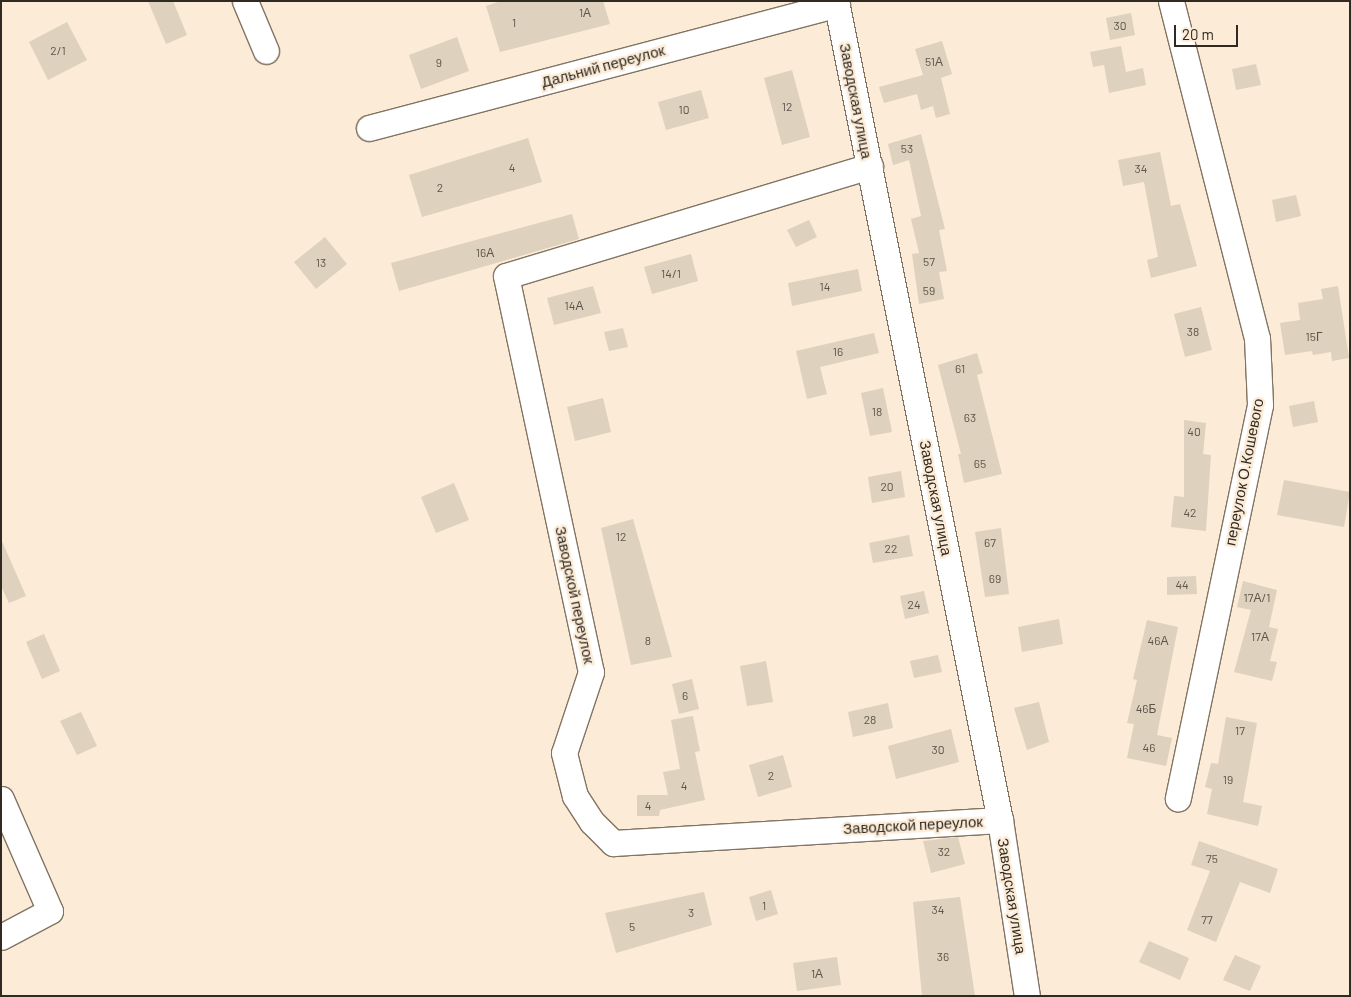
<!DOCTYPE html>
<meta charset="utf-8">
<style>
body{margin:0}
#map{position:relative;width:1351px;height:997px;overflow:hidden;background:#fbebd7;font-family:Barlow,sans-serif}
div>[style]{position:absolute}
.building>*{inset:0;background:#ded1bd}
.roads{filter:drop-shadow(1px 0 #827463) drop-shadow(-1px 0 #827463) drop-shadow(0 1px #827463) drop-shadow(0 -1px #827463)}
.minor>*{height:25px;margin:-12.5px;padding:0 12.5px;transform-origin:12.5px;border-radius:12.5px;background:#fff}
span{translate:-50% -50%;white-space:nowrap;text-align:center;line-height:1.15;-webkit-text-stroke:4.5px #fbebd7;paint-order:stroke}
.number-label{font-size:12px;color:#5c5449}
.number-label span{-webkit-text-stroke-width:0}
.street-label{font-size:15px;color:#302a22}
.frame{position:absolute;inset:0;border:2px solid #302a22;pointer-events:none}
.scale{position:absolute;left:1174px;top:25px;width:64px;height:22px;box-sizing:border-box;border:2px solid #302a22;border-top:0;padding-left:6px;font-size:15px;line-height:18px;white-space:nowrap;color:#302a22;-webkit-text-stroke:4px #fbebd7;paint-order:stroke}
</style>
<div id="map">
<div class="building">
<div style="clip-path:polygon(148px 1px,173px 1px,187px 35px,166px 44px)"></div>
<div style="clip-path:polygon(501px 1px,603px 1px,610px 24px,500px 52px,486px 6px)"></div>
<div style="clip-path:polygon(1131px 13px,1135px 35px,1110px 40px,1106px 18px)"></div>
<div style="clip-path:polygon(67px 22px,87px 60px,48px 80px,29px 42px)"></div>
<div style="clip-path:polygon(457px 37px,469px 71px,421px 89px,409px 55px)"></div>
<div style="clip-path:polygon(942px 41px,952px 74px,941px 78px,950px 114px,936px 118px,933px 106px,921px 110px,917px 94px,884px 103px,879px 87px,923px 75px,915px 49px)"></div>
<div style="clip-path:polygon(1121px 46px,1126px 72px,1143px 68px,1146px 85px,1109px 93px,1104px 65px,1093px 67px,1090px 52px)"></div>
<div style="clip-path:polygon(1256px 64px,1261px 85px,1236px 90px,1232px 69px)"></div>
<div style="clip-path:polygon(792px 70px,810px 137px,782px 145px,764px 78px)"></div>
<div style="clip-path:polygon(701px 90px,709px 118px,666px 130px,658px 102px)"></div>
<div style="clip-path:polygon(921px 134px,945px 229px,939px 230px,947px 271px,939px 272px,944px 299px,919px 304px,912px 254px,919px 253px,911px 219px,921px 216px,909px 160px,893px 165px,888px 144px)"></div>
<div style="clip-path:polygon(528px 138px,542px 182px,422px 217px,409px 175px)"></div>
<div style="clip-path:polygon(1160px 152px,1171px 206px,1180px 204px,1197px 266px,1151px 278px,1147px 260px,1158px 257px,1144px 182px,1123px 186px,1118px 160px)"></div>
<div style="clip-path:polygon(1296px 195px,1301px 216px,1276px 222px,1272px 200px)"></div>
<div style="clip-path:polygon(572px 214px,579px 239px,399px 291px,391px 263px)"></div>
<div style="clip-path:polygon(809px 220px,817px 237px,796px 247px,787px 230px)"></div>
<div style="clip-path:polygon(325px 237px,347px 264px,316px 289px,294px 262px)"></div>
<div style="clip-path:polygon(691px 254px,698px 281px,652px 294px,644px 267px)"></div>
<div style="clip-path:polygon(858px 269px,862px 291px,792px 306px,788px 283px)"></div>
<div style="clip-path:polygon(593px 286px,601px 313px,554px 325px,547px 298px)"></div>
<div style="clip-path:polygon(1338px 286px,1349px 358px,1332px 361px,1331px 352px,1313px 355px,1312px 351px,1285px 355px,1280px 323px,1300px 320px,1298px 303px,1323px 299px,1321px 289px)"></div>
<div style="clip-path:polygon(1201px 307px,1212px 350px,1185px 357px,1174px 314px)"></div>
<div style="clip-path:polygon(623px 328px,628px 347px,609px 351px,604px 332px)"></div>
<div style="clip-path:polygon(874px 333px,879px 353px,820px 367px,827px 394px,807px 399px,796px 351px)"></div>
<div style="clip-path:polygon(977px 353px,983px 373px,977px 375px,1002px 474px,964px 483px,958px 454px,961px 454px,938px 365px)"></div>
<div style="clip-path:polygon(883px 388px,892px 432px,870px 436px,861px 393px)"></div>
<div style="clip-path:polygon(603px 398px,611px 432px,575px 441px,567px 407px)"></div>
<div style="clip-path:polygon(1314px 401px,1318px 422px,1293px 427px,1289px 406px)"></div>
<div style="clip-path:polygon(1184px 420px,1206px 423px,1203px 454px,1211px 455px,1206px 531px,1171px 527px,1174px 496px,1184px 497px)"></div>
<div style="clip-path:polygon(901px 471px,905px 497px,872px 503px,868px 477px)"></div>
<div style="clip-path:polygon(1284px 480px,1350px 492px,1344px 527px,1277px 515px)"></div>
<div style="clip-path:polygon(454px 483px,469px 520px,436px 533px,421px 497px)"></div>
<div style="clip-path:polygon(633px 519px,672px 657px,631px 665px,601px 528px)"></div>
<div style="clip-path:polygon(1001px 528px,1009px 594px,985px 597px,975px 532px)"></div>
<div style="clip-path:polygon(909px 535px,913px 556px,873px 563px,869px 543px)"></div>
<div style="clip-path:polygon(1px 539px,26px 596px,9px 603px,1px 586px)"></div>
<div style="clip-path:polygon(1196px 576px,1197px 594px,1167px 595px,1167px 577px)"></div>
<div style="clip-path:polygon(1243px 581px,1277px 590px,1269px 627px,1278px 629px,1270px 661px,1277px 662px,1272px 681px,1234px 672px,1251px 610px,1237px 607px)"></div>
<div style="clip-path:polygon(924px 591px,929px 613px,905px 619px,900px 596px)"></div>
<div style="clip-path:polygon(1059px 619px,1063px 644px,1022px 652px,1018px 627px)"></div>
<div style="clip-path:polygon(1147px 620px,1178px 627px,1157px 735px,1172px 738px,1166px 766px,1127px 758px,1134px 724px,1127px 723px,1137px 680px,1133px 679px)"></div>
<div style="clip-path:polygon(44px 634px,60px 671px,42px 679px,26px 642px)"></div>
<div style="clip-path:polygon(938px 655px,942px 672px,914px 678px,910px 661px)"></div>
<div style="clip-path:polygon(766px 661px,773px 702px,747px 706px,740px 666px)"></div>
<div style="clip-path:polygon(692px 679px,699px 709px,679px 714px,672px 684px)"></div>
<div style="clip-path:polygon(1039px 702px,1049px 742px,1027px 750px,1014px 708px)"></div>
<div style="clip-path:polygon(888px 703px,893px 728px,853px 737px,848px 712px)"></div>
<div style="clip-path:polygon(81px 712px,97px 746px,77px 755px,60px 721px)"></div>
<div style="clip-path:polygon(693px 716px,700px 751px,695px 752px,705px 800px,660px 810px,659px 816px,637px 816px,637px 795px,668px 795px,663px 772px,680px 769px,671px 720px)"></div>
<div style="clip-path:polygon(1226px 717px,1257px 723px,1243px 802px,1262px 806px,1258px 826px,1207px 814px,1212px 789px,1205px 787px,1211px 763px,1218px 764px)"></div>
<div style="clip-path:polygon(951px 729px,959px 762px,896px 779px,888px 746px)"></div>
<div style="clip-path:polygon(783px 755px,792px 787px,758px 797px,749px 765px)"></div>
<div style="clip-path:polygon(958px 837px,965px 864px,931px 873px,923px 841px)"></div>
<div style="clip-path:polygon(1199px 841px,1278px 869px,1270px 893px,1240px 882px,1216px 942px,1187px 930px,1210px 871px,1191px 865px)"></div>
<div style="clip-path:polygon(771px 890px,778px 914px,756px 921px,749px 897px)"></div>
<div style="clip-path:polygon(704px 892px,712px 925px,616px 953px,605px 913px)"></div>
<div style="clip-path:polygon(960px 897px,975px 996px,922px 996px,913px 902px)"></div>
<div style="clip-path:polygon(1149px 941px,1189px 958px,1180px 980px,1139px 962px)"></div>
<div style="clip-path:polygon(1235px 955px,1261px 966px,1250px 991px,1223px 980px)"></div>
<div style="clip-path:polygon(837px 957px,841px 985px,797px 991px,793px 963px)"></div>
</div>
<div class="roads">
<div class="minor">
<div style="left:245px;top:1px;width:54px;rotate:67.2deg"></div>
<div style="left:836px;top:1px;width:835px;rotate:78.68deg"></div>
<div style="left:1000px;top:820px;width:178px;rotate:81.3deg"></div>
<div style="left:1171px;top:1px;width:348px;rotate:75.7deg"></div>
<div style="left:1257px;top:338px;width:67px;rotate:87.4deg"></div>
<div style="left:1260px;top:405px;width:402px;rotate:101.8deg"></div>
<div style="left:369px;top:128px;width:484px;rotate:-14.8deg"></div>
<div style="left:870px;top:166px;width:380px;rotate:163.2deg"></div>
<div style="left:506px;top:276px;width:405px;rotate:77.9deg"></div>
<div style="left:591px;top:672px;width:85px;rotate:108.4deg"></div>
<div style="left:564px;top:753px;width:44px;rotate:75.7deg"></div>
<div style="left:575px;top:796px;width:31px;rotate:57deg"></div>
<div style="left:592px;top:822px;width:30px;rotate:45deg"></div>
<div style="left:613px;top:843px;width:388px;rotate:-3.4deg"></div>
<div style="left:1px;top:799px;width:122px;rotate:66.4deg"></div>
<div style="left:50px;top:911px;width:55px;rotate:152deg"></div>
</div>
</div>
<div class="number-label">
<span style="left:585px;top:13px">1А</span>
<span style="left:514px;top:23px">1</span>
<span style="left:1120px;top:26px">30</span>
<span style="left:58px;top:51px">2/1</span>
<span style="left:934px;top:62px">51А</span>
<span style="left:439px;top:63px">9</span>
<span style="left:787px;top:107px">12</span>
<span style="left:684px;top:110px">10</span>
<span style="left:907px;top:149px">53</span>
<span style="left:512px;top:168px">4</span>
<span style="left:1141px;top:169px">34</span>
<span style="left:440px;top:188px">2</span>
<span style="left:485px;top:253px">16А</span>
<span style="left:929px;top:262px">57</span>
<span style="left:321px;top:263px">13</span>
<span style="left:671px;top:274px">14/1</span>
<span style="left:825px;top:287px">14</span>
<span style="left:929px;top:291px">59</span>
<span style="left:574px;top:306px">14А</span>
<span style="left:1193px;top:332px">38</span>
<span style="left:1314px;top:337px">15Г</span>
<span style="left:838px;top:352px">16</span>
<span style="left:960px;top:369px">61</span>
<span style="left:877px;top:412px">18</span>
<span style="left:970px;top:418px">63</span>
<span style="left:1194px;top:432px">40</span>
<span style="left:980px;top:464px">65</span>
<span style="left:887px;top:487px">20</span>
<span style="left:1190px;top:513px">42</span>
<span style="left:621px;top:537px">12</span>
<span style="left:990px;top:543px">67</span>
<span style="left:891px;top:549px">22</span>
<span style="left:995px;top:579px">69</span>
<span style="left:1182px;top:585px">44</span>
<span style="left:1257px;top:598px">17А/1</span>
<span style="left:914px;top:605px">24</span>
<span style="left:1260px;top:637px">17А</span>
<span style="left:648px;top:641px">8</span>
<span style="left:1158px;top:641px">46А</span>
<span style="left:685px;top:696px">6</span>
<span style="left:1146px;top:709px">46Б</span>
<span style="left:870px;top:720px">28</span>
<span style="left:1240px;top:731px">17</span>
<span style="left:1149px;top:748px">46</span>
<span style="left:938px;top:750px">30</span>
<span style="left:771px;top:776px">2</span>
<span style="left:1228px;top:780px">19</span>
<span style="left:684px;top:786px">4</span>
<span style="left:648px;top:806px">4</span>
<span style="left:944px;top:852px">32</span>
<span style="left:1212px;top:859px">75</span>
<span style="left:764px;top:906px">1</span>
<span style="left:938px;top:910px">34</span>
<span style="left:691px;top:913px">3</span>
<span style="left:1207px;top:920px">77</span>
<span style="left:632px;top:927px">5</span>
<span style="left:943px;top:957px">36</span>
<span style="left:817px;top:974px">1А</span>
</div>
<div class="street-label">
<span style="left:603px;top:66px;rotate:-15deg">Дальний переулок</span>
<span style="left:856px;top:101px;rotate:79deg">Заводская улица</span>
<span style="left:1244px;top:472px;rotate:-79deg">переулок О.Кошевого</span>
<span style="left:936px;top:498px;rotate:79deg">Заводская улица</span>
<span style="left:575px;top:595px;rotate:78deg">Заводской переулок</span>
<span style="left:913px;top:825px;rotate:-3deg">Заводской переулок</span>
<span style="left:1012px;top:896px;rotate:81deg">Заводская улица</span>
</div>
<div class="frame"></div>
<div class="scale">20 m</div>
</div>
